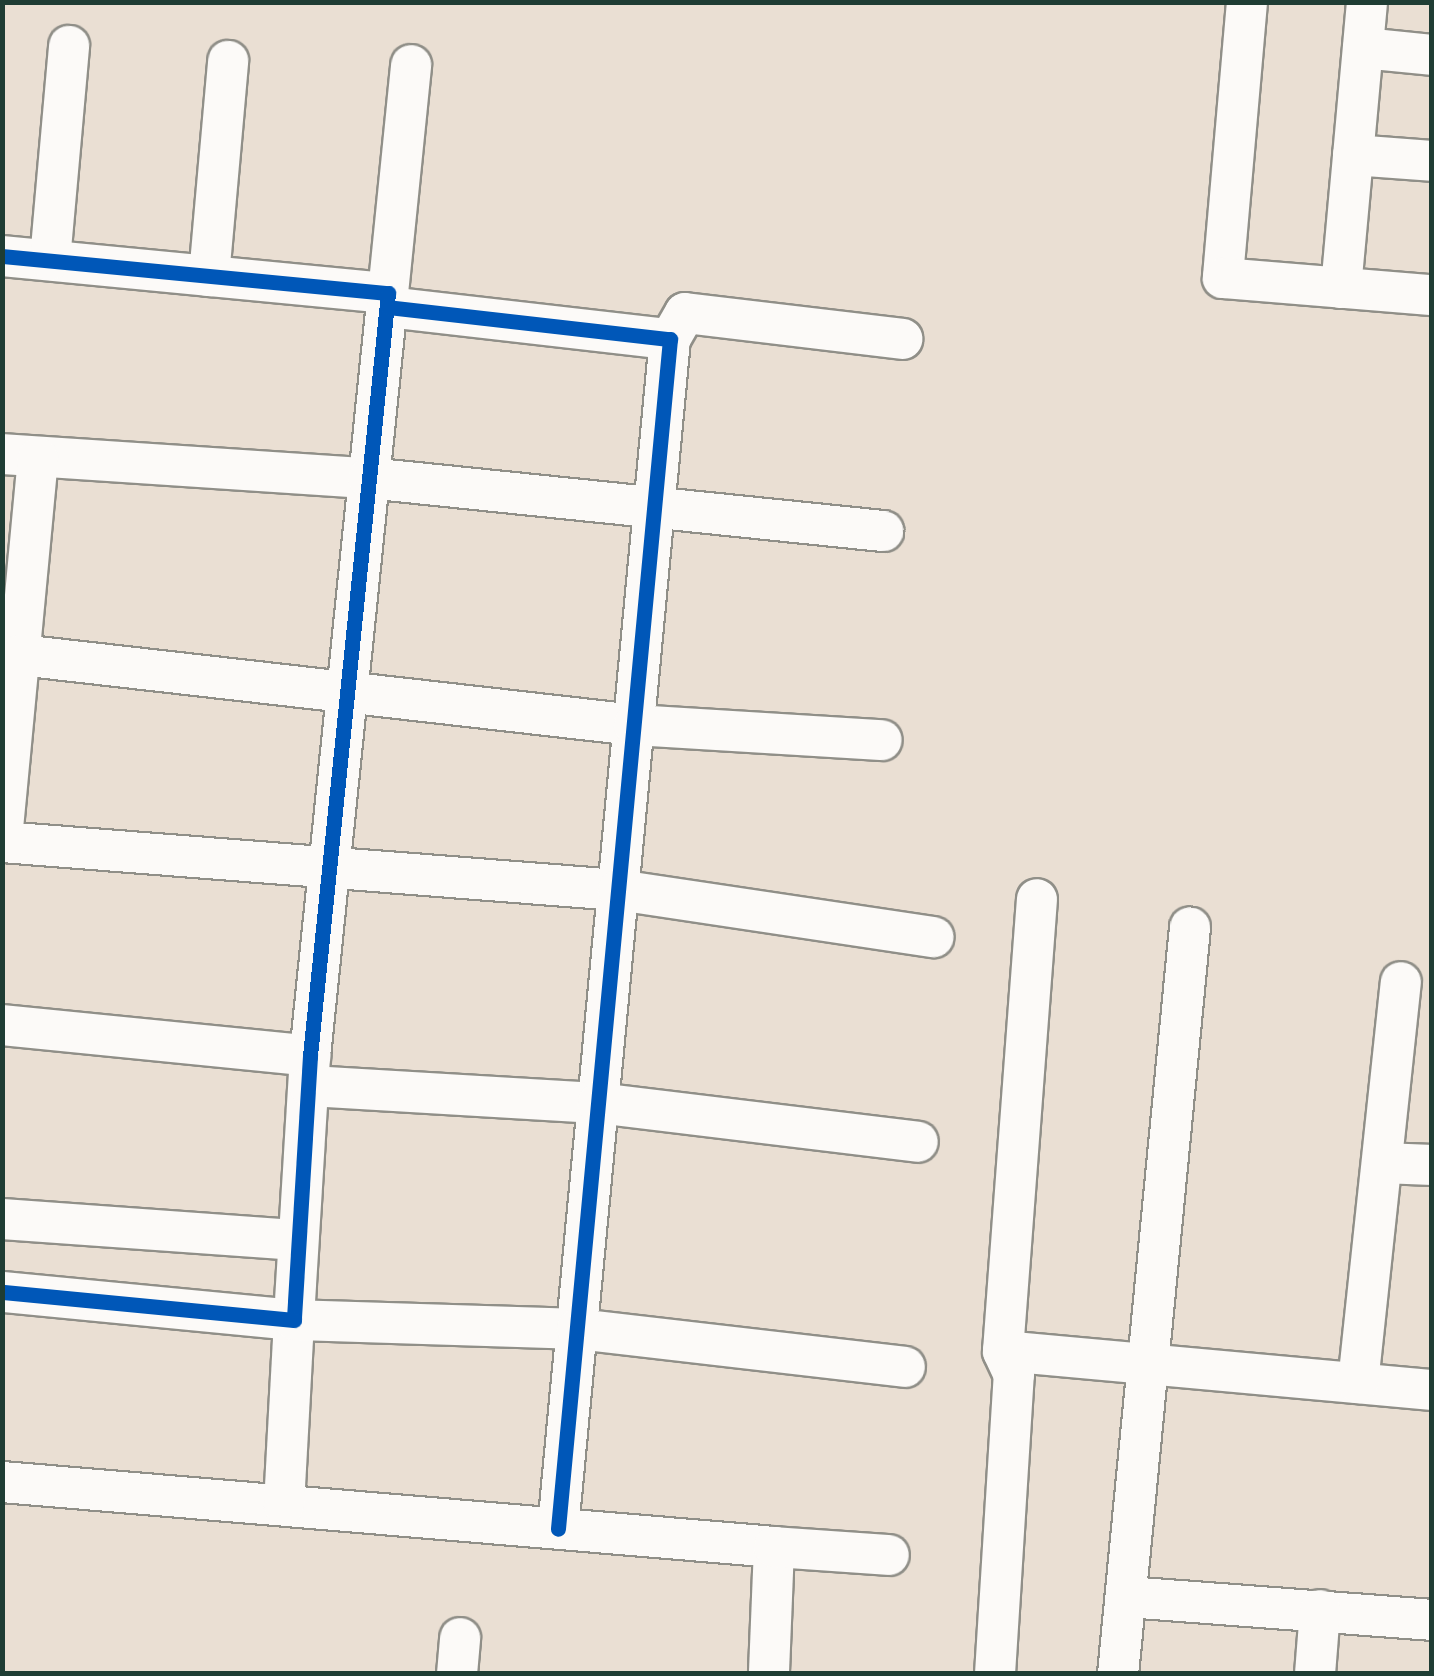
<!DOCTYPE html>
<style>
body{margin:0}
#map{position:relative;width:1434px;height:1676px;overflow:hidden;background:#eadfd3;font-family:"Sorts Mill Goudy",serif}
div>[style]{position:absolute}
.roads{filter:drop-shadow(2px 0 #908f88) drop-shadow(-2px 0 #908f88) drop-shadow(0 2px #908f88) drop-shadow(0 -2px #908f88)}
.minor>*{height:40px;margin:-20px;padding:0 20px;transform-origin:20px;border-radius:20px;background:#fcfaf8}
.cycleway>*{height:15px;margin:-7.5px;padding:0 7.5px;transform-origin:7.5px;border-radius:7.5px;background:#0057b8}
span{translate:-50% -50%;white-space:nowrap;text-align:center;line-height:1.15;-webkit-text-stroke:9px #f6f6f2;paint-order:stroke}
.frame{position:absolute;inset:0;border:5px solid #1f3d34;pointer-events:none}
</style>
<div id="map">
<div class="roads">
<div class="minor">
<div style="left:1247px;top:2px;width:277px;rotate:95deg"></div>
<div style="left:1223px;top:278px;width:210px;rotate:4.7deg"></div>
<div style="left:1363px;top:48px;width:69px;rotate:5.8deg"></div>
<div style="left:1353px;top:155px;width:79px;rotate:4.3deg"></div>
<div style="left:2px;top:256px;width:388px;rotate:5.5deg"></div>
<div style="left:388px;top:293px;width:767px;rotate:95.84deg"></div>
<div style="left:310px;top:1056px;width:264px;rotate:93.5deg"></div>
<div style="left:294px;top:1320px;width:293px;rotate:-174.5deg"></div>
<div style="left:50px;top:260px;width:215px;rotate:-84.9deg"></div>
<div style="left:209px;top:276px;width:216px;rotate:-84.9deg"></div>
<div style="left:1341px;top:288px;width:287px;rotate:-84.8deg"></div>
<div style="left:388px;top:293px;width:229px;rotate:-84.2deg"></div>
<div style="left:387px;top:307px;width:285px;rotate:6.5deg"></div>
<div style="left:670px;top:339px;width:1195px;rotate:95.38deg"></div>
<div style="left:670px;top:339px;width:30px;rotate:-60deg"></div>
<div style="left:685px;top:313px;width:219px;rotate:6.8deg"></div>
<div style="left:2px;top:454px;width:367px;rotate:3.8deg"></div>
<div style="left:368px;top:478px;width:518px;rotate:5.88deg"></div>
<div style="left:38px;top:458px;width:386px;rotate:95.4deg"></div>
<div style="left:2px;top:842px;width:618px;rotate:4.46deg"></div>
<div style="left:618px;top:890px;width:319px;rotate:8.5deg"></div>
<div style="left:20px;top:655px;width:618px;rotate:6.5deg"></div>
<div style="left:634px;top:725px;width:248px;rotate:3.5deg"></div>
<div style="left:2px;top:1025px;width:310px;rotate:5.7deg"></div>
<div style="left:309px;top:1086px;width:289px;rotate:3.4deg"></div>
<div style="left:598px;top:1103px;width:322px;rotate:6.9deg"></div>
<div style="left:1383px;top:1163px;width:49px;rotate:2.3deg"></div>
<div style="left:2px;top:1219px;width:296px;rotate:4.1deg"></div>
<div style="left:1003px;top:1351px;width:431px;rotate:5.2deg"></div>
<div style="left:1358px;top:1383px;width:403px;rotate:-83.9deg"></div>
<div style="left:2px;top:1482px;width:775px;rotate:4.81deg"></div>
<div style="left:774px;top:1547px;width:127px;rotate:92.3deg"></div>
<div style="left:284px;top:1505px;width:185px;rotate:-86.9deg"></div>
<div style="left:294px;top:1320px;width:283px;rotate:1.8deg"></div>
<div style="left:577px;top:1329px;width:330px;rotate:6.6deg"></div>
<div style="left:774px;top:1547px;width:115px;rotate:4deg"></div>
<div style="left:1127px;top:1597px;width:306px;rotate:4.3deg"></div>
<div style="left:457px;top:1674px;width:36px;rotate:-85deg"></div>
<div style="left:995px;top:1674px;width:300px;rotate:-86.4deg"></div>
<div style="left:1014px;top:1375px;width:26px;rotate:-115deg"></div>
<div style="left:1003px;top:1351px;width:453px;rotate:-85.7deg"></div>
<div style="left:1118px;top:1674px;width:750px;rotate:-84.49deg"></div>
<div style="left:1315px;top:1674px;width:64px;rotate:-85.5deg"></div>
</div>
</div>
<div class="cycleway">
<div style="left:2px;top:256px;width:388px;rotate:5.5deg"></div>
<div style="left:388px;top:293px;width:767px;rotate:95.84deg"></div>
<div style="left:310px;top:1056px;width:264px;rotate:93.5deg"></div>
<div style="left:294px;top:1320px;width:293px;rotate:-174.5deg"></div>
<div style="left:387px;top:307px;width:285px;rotate:6.5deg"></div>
<div style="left:670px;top:339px;width:1195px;rotate:95.38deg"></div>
</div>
<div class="frame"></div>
</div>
